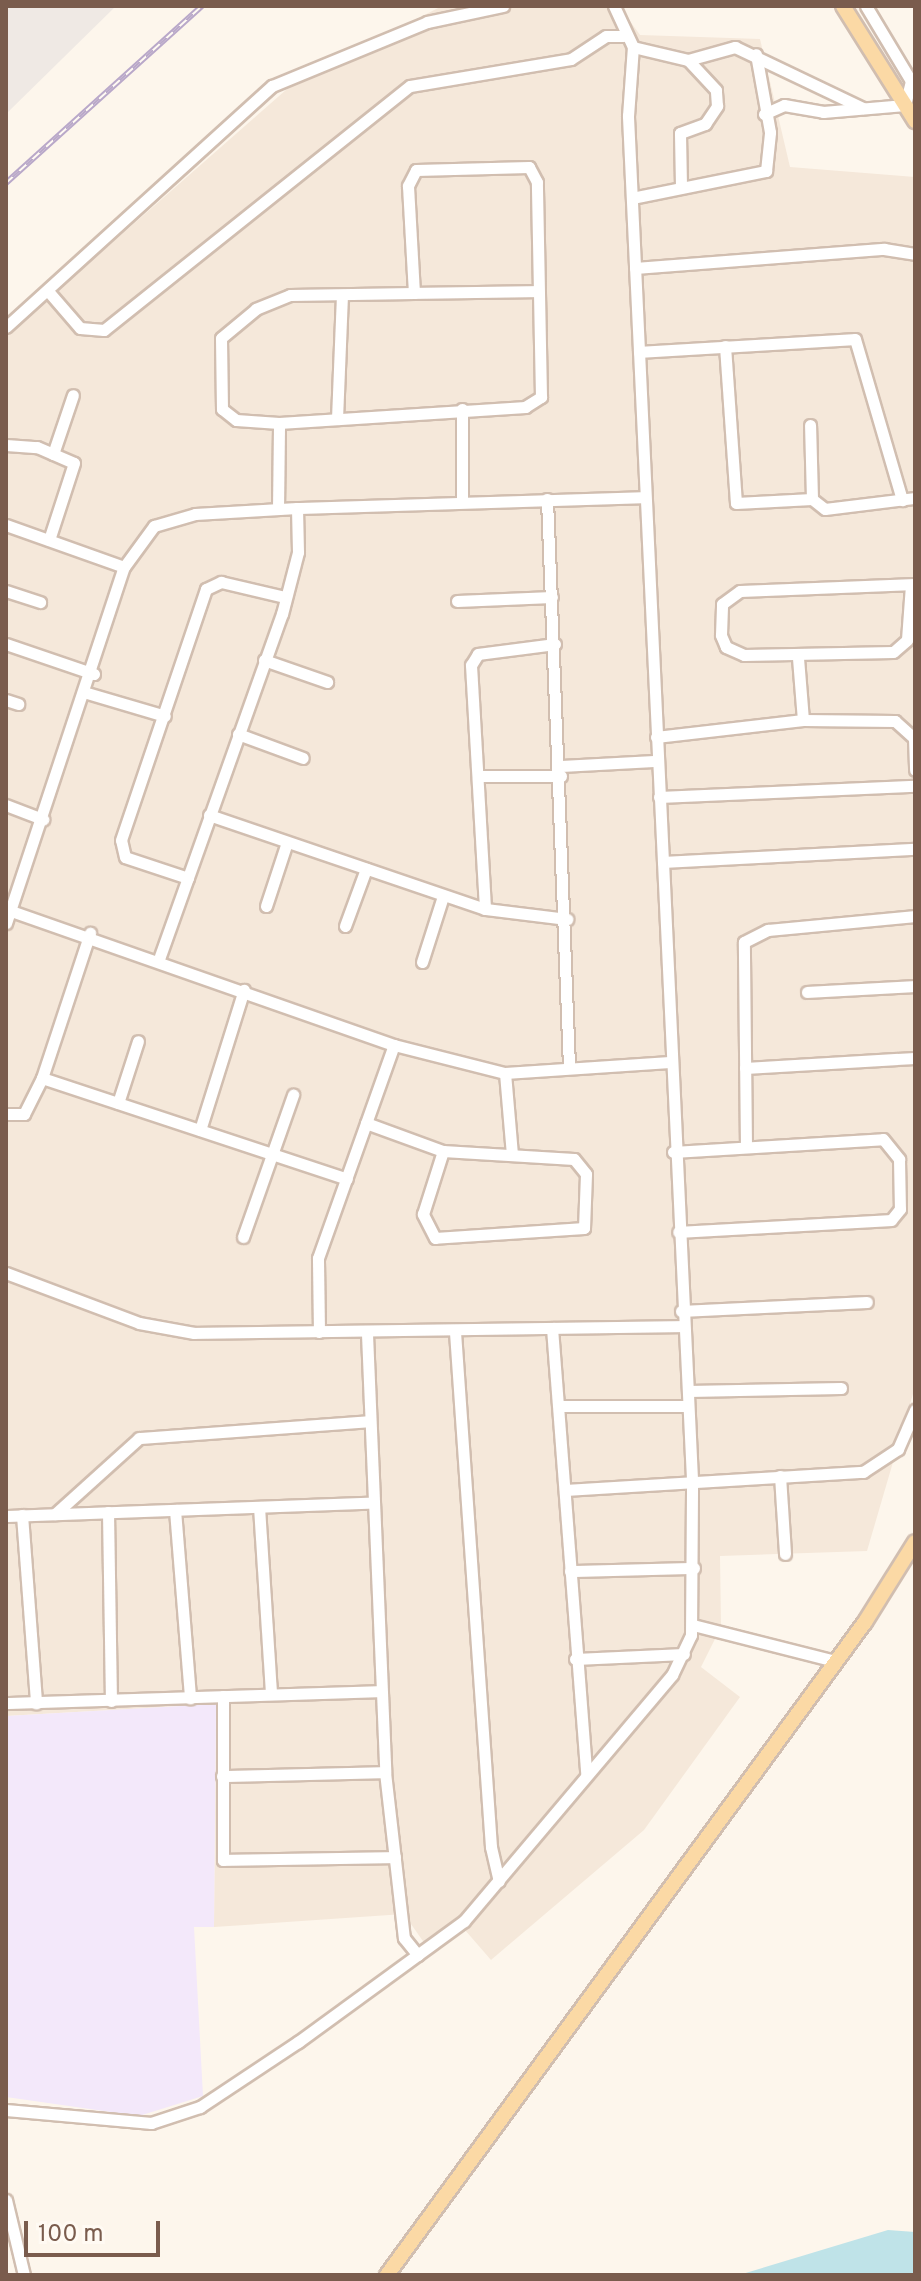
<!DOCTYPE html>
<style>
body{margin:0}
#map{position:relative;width:921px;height:2281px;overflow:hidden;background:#fdf6ec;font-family:Overpass,sans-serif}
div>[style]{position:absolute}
.residential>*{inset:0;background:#f5e8da}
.industrial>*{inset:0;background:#efe9e4}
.education>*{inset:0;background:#f3e8fa}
.water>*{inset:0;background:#bfe3e8}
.roads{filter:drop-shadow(2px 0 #d1beb0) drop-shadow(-2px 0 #d1beb0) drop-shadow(0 2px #d1beb0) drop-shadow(0 -2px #d1beb0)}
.minor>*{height:11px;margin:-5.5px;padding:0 5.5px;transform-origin:5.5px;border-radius:5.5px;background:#fff}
.major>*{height:14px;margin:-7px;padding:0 7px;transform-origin:7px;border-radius:7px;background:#fbd9a5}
.rail>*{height:6px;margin-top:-3px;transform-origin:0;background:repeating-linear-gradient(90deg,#fffaf3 0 9px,#b9a8c9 0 18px);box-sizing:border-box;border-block:2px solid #b9a8c9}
span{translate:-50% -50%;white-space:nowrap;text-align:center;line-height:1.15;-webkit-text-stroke:8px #fffaf3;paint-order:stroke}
.frame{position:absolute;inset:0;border:8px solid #7a5c4d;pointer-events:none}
.scale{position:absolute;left:24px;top:2221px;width:136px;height:36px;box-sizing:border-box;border:4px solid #7a5c4d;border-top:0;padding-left:10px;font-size:24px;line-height:28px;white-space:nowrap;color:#7a5c4d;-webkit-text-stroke:6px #fffaf3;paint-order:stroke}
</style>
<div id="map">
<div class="residential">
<div style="clip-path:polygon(619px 6px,640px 35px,760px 39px,790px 167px,915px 177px,915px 1387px,867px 1551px,720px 1556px,721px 1627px,701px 1667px,740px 1697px,644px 1830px,491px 1960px,458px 1922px,425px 1944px,404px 1914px,214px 1927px,216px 1704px,6px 1716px,6px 336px,295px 82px,440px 7px)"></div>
</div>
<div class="industrial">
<div style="clip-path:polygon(6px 6px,116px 6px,6px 114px)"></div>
</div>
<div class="education">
<div style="clip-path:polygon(216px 1704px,214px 1927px,194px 1927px,203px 2096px,139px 2116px,6px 2097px,6px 1716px)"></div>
</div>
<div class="water">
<div style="clip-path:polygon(888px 2230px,915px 2232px,915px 2275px,739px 2275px)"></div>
</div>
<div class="roads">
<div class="minor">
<div style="left:614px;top:6px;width:45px;rotate:65.1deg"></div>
<div style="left:633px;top:47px;width:57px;rotate:13.3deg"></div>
<div style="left:688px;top:60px;width:49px;rotate:-15.5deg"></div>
<div style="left:735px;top:47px;width:142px;rotate:25.5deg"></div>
<div style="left:764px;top:114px;width:22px;rotate:-24deg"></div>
<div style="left:784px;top:105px;width:40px;rotate:10deg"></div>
<div style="left:823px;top:112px;width:82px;rotate:-4.9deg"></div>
<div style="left:905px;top:105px;width:25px;rotate:-76deg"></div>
<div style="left:911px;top:81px;width:87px;rotate:-121deg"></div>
<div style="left:681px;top:186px;width:53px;rotate:-91.1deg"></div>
<div style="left:680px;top:133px;width:27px;rotate:-20deg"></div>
<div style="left:705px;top:124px;width:22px;rotate:-56deg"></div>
<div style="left:717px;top:106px;width:16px;rotate:-94deg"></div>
<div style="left:716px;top:90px;width:41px;rotate:-133deg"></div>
<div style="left:632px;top:198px;width:137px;rotate:-11.4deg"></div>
<div style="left:766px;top:171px;width:39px;rotate:-84deg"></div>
<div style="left:770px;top:132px;width:79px;rotate:-100.2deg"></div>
<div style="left:635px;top:268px;width:250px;rotate:-4.4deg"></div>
<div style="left:884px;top:249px;width:31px;rotate:9deg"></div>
<div style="left:48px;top:291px;width:49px;rotate:49.1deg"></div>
<div style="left:80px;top:328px;width:24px;rotate:5deg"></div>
<div style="left:104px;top:330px;width:391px;rotate:-38.6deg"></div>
<div style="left:410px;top:86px;width:163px;rotate:-9.5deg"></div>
<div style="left:571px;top:59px;width:42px;rotate:-33.3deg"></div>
<div style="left:606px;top:36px;width:17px"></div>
<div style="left:414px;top:293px;width:124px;rotate:-0.9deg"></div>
<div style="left:6px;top:327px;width:359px;rotate:-42.2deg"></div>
<div style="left:272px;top:86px;width:168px;rotate:-22.4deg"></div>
<div style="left:427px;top:22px;width:78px;rotate:-11.9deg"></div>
<div style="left:725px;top:346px;width:157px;rotate:86deg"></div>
<div style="left:736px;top:503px;width:76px;rotate:-3deg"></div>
<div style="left:812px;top:499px;width:74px;rotate:-91.5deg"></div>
<div style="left:639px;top:352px;width:216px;rotate:-3.4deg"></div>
<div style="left:855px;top:339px;width:168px;rotate:73.7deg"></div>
<div style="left:462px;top:409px;width:93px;rotate:90deg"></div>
<div style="left:337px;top:419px;width:123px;rotate:-87.7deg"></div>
<div style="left:6px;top:445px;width:31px;rotate:4deg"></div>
<div style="left:37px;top:447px;width:40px;rotate:23.4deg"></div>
<div style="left:74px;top:463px;width:81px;rotate:108deg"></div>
<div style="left:53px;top:454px;width:62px;rotate:-71.3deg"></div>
<div style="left:547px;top:499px;width:568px;rotate:87.78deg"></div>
<div style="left:812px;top:499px;width:16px;rotate:38deg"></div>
<div style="left:825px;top:509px;width:91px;rotate:-7deg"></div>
<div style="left:278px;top:509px;width:86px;rotate:-89.3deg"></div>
<div style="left:279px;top:423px;width:247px;rotate:-3.7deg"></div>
<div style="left:525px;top:407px;width:19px;rotate:-32deg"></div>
<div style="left:541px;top:397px;width:215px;rotate:-91.1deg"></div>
<div style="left:537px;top:182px;width:17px;rotate:-118deg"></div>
<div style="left:529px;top:167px;width:113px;rotate:178.5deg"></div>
<div style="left:416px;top:170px;width:18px;rotate:117deg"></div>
<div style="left:408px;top:186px;width:107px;rotate:86.8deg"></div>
<div style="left:414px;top:293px;width:124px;rotate:179.1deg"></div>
<div style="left:290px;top:295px;width:37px;rotate:158deg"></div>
<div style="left:256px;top:309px;width:45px;rotate:140.4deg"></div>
<div style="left:221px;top:338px;width:71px;rotate:89.2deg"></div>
<div style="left:222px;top:409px;width:18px;rotate:38deg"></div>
<div style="left:236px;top:420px;width:43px;rotate:4deg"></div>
<div style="left:6px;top:525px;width:125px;rotate:19.6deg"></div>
<div style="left:911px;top:585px;width:55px;rotate:94.2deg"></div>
<div style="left:907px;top:640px;width:18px;rotate:139deg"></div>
<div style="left:893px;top:652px;width:149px;rotate:178.8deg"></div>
<div style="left:744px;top:655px;width:20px;rotate:-156deg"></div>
<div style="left:726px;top:647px;width:13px;rotate:-113deg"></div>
<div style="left:721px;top:635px;width:31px;rotate:-88deg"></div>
<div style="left:722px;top:604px;width:22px;rotate:-36deg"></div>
<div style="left:740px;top:591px;width:175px;rotate:-2.3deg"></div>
<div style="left:6px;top:591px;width:36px;rotate:18deg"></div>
<div style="left:457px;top:601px;width:95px;rotate:-2.4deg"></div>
<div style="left:6px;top:644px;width:93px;rotate:18.8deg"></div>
<div style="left:555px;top:644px;width:78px;rotate:172.6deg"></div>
<div style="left:478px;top:654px;width:13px;rotate:122deg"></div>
<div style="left:471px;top:665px;width:244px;rotate:86.7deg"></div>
<div style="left:485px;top:909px;width:83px;rotate:7deg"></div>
<div style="left:798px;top:658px;width:62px;rotate:85.4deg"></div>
<div style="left:264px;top:660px;width:67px;rotate:19.2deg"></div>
<div style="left:87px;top:693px;width:81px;rotate:16.4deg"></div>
<div style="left:6px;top:700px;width:13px;rotate:18deg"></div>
<div style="left:238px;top:734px;width:69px;rotate:20.3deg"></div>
<div style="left:656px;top:737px;width:148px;rotate:-6.6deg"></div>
<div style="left:803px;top:720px;width:92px;rotate:0.6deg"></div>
<div style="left:895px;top:721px;width:25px;rotate:42deg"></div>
<div style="left:914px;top:738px;width:32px;rotate:88deg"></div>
<div style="left:561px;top:766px;width:93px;rotate:-3.1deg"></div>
<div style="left:478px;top:776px;width:83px"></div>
<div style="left:659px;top:797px;width:256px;rotate:-2.5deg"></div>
<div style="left:6px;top:805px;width:40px;rotate:21deg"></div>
<div style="left:209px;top:815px;width:292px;rotate:18.8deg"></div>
<div style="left:663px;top:862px;width:252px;rotate:-3deg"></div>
<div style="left:188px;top:878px;width:66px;rotate:-161.6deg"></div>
<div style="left:125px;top:857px;width:17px;rotate:-103deg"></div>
<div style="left:121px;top:840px;width:265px;rotate:-71.3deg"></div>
<div style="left:206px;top:589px;width:17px;rotate:-25deg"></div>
<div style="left:221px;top:582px;width:66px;rotate:13.2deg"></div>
<div style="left:266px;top:906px;width:67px;rotate:-71.8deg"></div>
<div style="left:11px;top:911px;width:406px;rotate:19.3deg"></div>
<div style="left:394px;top:1045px;width:114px;rotate:14.2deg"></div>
<div style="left:505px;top:1073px;width:165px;rotate:-3.8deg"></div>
<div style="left:6px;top:923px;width:375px;rotate:-71.7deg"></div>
<div style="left:124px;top:567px;width:51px;rotate:-53.8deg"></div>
<div style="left:154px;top:526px;width:43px;rotate:-16.3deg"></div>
<div style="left:195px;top:514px;width:102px;rotate:-3.4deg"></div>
<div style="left:297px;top:508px;width:347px;rotate:-1.8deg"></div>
<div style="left:345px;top:926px;width:61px;rotate:-69.8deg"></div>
<div style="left:159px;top:959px;width:366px;rotate:-70.4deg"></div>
<div style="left:282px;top:614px;width:64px;rotate:-75.5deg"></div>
<div style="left:298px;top:552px;width:44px;rotate:-91.3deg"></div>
<div style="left:422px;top:962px;width:69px;rotate:-72.3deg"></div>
<div style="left:807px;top:992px;width:108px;rotate:-3.2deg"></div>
<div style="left:745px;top:1068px;width:170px;rotate:-3.4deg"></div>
<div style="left:505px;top:1073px;width:81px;rotate:85.1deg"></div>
<div style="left:42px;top:1078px;width:321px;rotate:18.3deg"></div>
<div style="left:118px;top:1103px;width:65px;rotate:-72.1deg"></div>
<div style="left:6px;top:1114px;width:18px"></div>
<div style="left:24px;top:1114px;width:40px;rotate:-63.4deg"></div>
<div style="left:42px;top:1078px;width:153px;rotate:-71.7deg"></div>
<div style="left:366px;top:1123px;width:82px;rotate:20deg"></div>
<div style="left:443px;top:1151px;width:131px;rotate:3.5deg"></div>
<div style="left:574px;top:1159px;width:19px;rotate:51deg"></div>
<div style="left:586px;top:1174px;width:54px;rotate:92.1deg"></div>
<div style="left:584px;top:1228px;width:149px;rotate:176.2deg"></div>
<div style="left:435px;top:1238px;width:27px;rotate:-117deg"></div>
<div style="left:423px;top:1214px;width:66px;rotate:-72.4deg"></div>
<div style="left:200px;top:1130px;width:147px;rotate:-72.6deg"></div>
<div style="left:746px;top:1147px;width:205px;rotate:-90.6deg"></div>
<div style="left:744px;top:942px;width:27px;rotate:-27deg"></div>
<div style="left:768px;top:930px;width:148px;rotate:-5.4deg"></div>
<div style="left:673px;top:1152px;width:210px;rotate:-3.5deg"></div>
<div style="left:883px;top:1139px;width:26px;rotate:51deg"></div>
<div style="left:899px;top:1159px;width:50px;rotate:88.9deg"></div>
<div style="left:900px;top:1209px;width:14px;rotate:129deg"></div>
<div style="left:891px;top:1220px;width:213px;rotate:176.8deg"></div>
<div style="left:243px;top:1237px;width:151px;rotate:-70.6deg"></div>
<div style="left:6px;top:1273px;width:142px;rotate:20.6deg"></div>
<div style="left:139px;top:1323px;width:56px;rotate:10.3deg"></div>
<div style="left:194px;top:1333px;width:489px;rotate:-0.8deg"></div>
<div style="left:681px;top:1311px;width:186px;rotate:-2.8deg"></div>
<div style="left:552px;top:1328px;width:447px;rotate:85.6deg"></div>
<div style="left:319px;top:1332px;width:74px;rotate:-90.8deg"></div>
<div style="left:318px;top:1258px;width:226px;rotate:-70.4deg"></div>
<div style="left:455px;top:1332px;width:516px;rotate:86deg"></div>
<div style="left:491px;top:1847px;width:35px;rotate:77deg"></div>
<div style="left:367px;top:1334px;width:438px;rotate:87.6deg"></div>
<div style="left:385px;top:1772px;width:167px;rotate:83.5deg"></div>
<div style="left:404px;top:1938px;width:22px;rotate:51deg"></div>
<div style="left:688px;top:1391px;width:153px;rotate:-1.1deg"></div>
<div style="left:560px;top:1406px;width:127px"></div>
<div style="left:780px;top:1476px;width:78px;rotate:86.3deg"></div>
<div style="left:565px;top:1490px;width:299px;rotate:-3.5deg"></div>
<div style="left:863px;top:1472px;width:42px;rotate:-33.3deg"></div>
<div style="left:898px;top:1449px;width:43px;rotate:-66.4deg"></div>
<div style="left:259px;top:1507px;width:187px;rotate:86.3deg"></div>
<div style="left:175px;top:1510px;width:189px;rotate:85.4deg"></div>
<div style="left:108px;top:1512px;width:189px;rotate:89.1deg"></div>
<div style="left:55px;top:1514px;width:113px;rotate:-42.1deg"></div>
<div style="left:139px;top:1438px;width:231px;rotate:-4.2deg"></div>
<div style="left:22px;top:1515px;width:189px;rotate:85.7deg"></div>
<div style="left:6px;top:1516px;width:363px;rotate:-2.1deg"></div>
<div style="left:570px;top:1571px;width:124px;rotate:-1.4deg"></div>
<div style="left:693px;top:1625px;width:146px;rotate:14.2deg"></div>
<div style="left:575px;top:1659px;width:109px;rotate:-2.6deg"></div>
<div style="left:223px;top:1696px;width:164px;rotate:90deg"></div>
<div style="left:223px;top:1860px;width:172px;rotate:-1deg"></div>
<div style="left:6px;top:1703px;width:373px;rotate:-1.8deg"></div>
<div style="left:222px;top:1776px;width:163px;rotate:-1.4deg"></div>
<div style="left:6px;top:2110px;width:146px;rotate:5.1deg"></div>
<div style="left:151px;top:2123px;width:52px;rotate:-18.1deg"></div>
<div style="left:200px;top:2107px;width:118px;rotate:-33.6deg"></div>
<div style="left:298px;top:2042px;width:205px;rotate:-36.1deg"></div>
<div style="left:464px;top:1921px;width:322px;rotate:-49.8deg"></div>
<div style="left:672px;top:1675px;width:44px;rotate:-64.6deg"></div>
<div style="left:691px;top:1635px;width:156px;rotate:-89.6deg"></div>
<div style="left:692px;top:1479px;width:1365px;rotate:-92.69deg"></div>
<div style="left:628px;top:116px;width:69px;rotate:-85.9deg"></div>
<div style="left:6px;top:2200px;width:77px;rotate:76.5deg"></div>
</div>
<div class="major">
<div style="left:843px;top:6px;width:136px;rotate:57.9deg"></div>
<div style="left:387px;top:2275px;width:809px;rotate:-53.8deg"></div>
<div style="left:865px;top:1622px;width:94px;rotate:-58deg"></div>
</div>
</div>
<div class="rail">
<div style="left:6px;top:183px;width:264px;rotate:-42.1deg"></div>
</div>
<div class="frame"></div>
<div class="scale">100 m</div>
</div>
